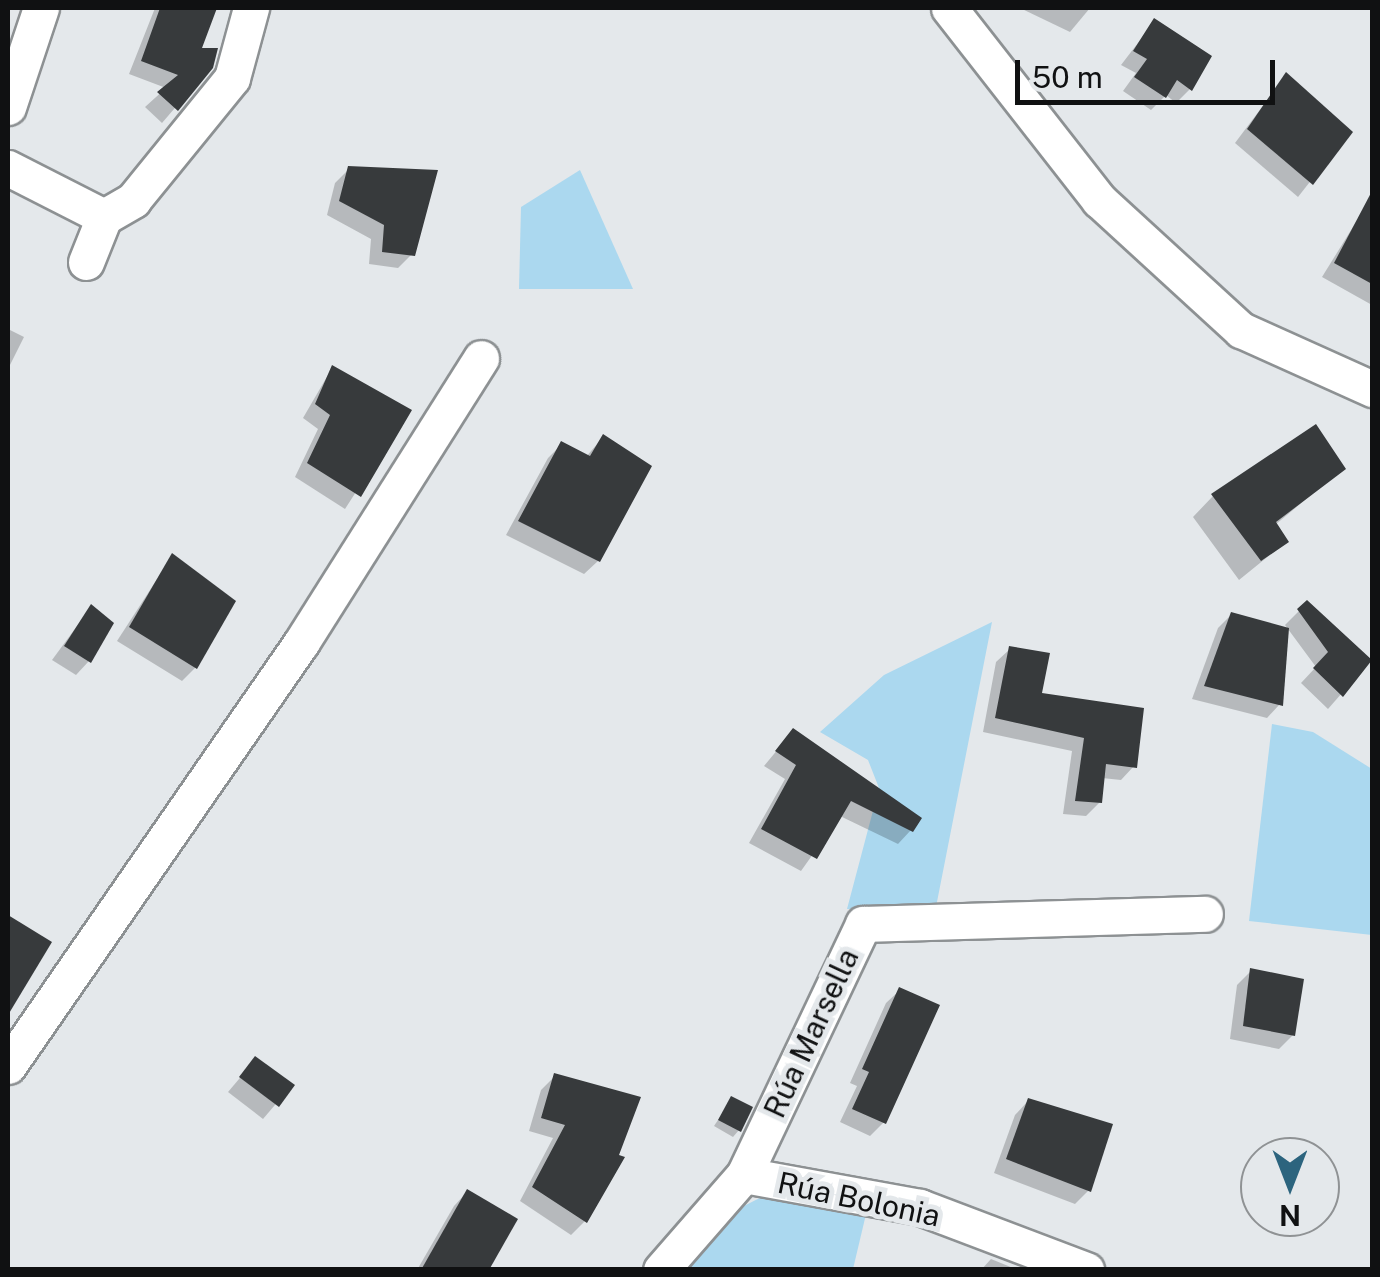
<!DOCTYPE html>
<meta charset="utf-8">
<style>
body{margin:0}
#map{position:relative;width:1380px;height:1277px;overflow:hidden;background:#e4e8eb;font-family:"Public Sans",sans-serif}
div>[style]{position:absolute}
.green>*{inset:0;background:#abd8ef}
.shadow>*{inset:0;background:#0003}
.building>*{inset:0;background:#373a3c}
.roads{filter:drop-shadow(2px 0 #8d9193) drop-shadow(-2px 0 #8d9193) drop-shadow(0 2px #8d9193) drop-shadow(0 -2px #8d9193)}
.minor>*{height:35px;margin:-17.5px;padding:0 17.5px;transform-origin:17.5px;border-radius:17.5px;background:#fff}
span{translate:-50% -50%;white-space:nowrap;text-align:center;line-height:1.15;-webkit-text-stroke:10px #e4e8eb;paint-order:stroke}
.street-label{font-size:30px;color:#101112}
.frame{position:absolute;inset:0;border:10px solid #101112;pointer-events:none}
.north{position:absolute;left:1240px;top:1137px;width:100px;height:100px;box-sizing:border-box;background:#e4e8eb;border:2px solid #8f9294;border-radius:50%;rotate:180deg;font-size:28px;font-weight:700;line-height:40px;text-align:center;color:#101112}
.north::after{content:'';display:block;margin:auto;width:35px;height:45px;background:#2c647e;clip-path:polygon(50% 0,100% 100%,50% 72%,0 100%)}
.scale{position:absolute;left:1015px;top:60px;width:260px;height:45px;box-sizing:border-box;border:5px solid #101112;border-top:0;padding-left:12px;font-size:30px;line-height:35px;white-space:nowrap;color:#101112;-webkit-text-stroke:8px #e4e8eb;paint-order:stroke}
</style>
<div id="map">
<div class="green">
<div style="clip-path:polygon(580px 170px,633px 289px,519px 289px,521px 207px)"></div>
<div style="clip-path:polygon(992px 622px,936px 907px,847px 909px,879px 788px,868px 760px,820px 732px,884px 675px)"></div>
<div style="clip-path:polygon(1272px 724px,1313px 732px,1372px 769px,1372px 935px,1249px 921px)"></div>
<div style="clip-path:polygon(771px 1192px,867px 1210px,853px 1269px,685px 1270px,744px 1206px)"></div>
</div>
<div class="shadow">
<div style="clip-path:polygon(155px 8px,212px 13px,199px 50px,210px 67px,162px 123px,145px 107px,166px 88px,129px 74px)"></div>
<div style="clip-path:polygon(1020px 8px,1090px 8px,1070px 32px)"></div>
<div style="clip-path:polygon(1154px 22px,1190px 89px,1176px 103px,1166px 95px,1151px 110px,1123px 91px,1136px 73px,1121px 65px)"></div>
<div style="clip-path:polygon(1286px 75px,1349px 132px,1298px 197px,1235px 143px)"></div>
<div style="clip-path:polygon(349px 169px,412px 254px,398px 268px,369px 264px,371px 239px,327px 215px,335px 183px)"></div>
<div style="clip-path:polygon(1369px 201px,1372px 203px,1372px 305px,1322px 277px)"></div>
<div style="clip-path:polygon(8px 329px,24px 337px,8px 369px)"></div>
<div style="clip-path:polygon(332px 368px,408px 411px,345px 509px,295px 477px,318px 429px,303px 418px)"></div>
<div style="clip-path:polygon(603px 437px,598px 561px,584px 574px,506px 535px,548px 458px,562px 444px,586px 457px)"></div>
<div style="clip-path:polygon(1342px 469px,1275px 525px,1286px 542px,1239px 580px,1193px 517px,1213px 496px)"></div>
<div style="clip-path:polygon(172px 556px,195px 668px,182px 681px,117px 641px)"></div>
<div style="clip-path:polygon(1307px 603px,1370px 661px,1328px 709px,1301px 683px,1316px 667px,1285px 625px)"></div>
<div style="clip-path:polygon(91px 607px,89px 661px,76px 675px,52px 660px)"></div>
<div style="clip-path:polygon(1232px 614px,1280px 704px,1267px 718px,1192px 699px,1218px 628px)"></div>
<div style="clip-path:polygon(1010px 649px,1039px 695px,1134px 766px,1121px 780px,1102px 778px,1100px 802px,1086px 816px,1063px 814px,1072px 751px,983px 732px,996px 662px)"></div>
<div style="clip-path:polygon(793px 731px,911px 830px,898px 844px,840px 816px,801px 871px,749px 843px,785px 779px,764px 766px)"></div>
<div style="clip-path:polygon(1251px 971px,1293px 1035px,1279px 1049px,1230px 1039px,1237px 985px)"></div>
<div style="clip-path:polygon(900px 990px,884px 1122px,870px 1136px,840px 1122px,857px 1086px,850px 1083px,886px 1003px)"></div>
<div style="clip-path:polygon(256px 1059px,292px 1085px,263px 1119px,228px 1092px)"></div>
<div style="clip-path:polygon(555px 1076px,638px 1099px,585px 1221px,571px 1235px,520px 1201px,553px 1138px,529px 1131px,541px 1090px)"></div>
<div style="clip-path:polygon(732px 1099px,739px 1130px,733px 1137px,714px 1126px)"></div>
<div style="clip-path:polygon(1028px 1101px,1088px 1191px,1075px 1204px,994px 1173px,1015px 1115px)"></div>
<div style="clip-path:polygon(467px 1192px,486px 1270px,417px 1270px,454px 1206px)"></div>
<div style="clip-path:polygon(1372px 1231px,1372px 1267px,1370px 1267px,1371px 1233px)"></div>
<div style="clip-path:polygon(991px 1259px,1018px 1270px,981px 1270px)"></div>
</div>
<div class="building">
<div style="clip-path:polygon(160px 8px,217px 8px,202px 48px,218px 48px,213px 68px,178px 111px,157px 92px,178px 75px,141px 61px)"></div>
<div style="clip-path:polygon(1154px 18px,1212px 56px,1192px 91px,1177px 80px,1166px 98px,1134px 77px,1147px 59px,1133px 51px)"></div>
<div style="clip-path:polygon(1286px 72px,1353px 132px,1313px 185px,1247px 129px)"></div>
<div style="clip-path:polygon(348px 166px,438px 170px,415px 256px,382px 252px,384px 225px,339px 201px)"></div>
<div style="clip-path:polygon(1372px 191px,1372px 284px,1334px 263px)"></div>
<div style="clip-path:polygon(332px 365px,412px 410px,361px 497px,307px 463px,330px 415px,315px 404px)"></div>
<div style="clip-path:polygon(1316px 424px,1346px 469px,1276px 522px,1289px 542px,1261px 561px,1211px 494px)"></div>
<div style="clip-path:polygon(603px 434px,652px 466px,600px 562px,518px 521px,561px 441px,590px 456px)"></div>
<div style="clip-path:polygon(172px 553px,236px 601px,197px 669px,129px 627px)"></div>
<div style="clip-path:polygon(1307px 600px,1372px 660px,1343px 697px,1313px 668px,1328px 652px,1297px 609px)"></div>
<div style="clip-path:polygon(91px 604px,114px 623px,91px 663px,64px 646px)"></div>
<div style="clip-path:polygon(1231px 612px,1289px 628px,1283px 706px,1204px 686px)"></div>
<div style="clip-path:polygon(1009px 646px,1050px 653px,1042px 693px,1144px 708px,1137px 768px,1106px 764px,1102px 803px,1075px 801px,1084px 738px,995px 718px)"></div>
<div style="clip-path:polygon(793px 728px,922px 818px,913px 832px,851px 801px,817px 859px,761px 829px,796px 765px,775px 751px)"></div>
<div style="clip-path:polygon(8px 915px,52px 942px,8px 1015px)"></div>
<div style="clip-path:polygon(1250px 968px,1304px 979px,1295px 1036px,1243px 1026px)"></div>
<div style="clip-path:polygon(899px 987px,940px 1005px,886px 1124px,852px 1109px,869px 1072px,862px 1069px)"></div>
<div style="clip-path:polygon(255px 1056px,295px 1085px,279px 1107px,239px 1077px)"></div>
<div style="clip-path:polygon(554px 1073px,641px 1097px,619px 1155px,625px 1157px,587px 1223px,532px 1187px,565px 1125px,541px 1118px)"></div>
<div style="clip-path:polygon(731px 1096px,753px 1107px,741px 1132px,718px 1120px)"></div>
<div style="clip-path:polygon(1028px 1098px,1113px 1124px,1091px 1192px,1006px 1159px)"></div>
<div style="clip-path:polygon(467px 1189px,518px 1219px,489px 1270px,421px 1270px)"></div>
</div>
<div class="roads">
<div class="minor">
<div style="left:949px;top:8px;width:244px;rotate:52deg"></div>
<div style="left:1099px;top:200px;width:193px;rotate:42.5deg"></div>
<div style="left:1241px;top:330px;width:144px;rotate:24.2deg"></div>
<div style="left:8px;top:107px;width:104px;rotate:-71.6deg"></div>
<div style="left:8px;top:168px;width:108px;rotate:27deg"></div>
<div style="left:104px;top:217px;width:34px;rotate:-30deg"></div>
<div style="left:133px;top:200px;width:157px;rotate:-50.9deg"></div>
<div style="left:232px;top:78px;width:73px;rotate:-74.8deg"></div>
<div style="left:86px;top:262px;width:48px;rotate:-68.2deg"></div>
<div style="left:8px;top:1066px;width:515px;rotate:-55.29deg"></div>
<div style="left:301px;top:643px;width:337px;rotate:-57.7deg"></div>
<div style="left:744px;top:1175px;width:179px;rotate:10.3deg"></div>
<div style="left:920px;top:1207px;width:178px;rotate:20.8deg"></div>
<div style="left:661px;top:1270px;width:126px;rotate:-48.9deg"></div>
<div style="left:744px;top:1175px;width:278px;rotate:-64.6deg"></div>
<div style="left:863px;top:924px;width:342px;rotate:-1.7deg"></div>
</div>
</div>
<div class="street-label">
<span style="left:811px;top:1033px;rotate:-65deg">Rúa Marsella</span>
<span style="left:859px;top:1199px;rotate:12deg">Rúa Bolonia</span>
</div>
<div class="frame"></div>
<div class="north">N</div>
<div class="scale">50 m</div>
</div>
